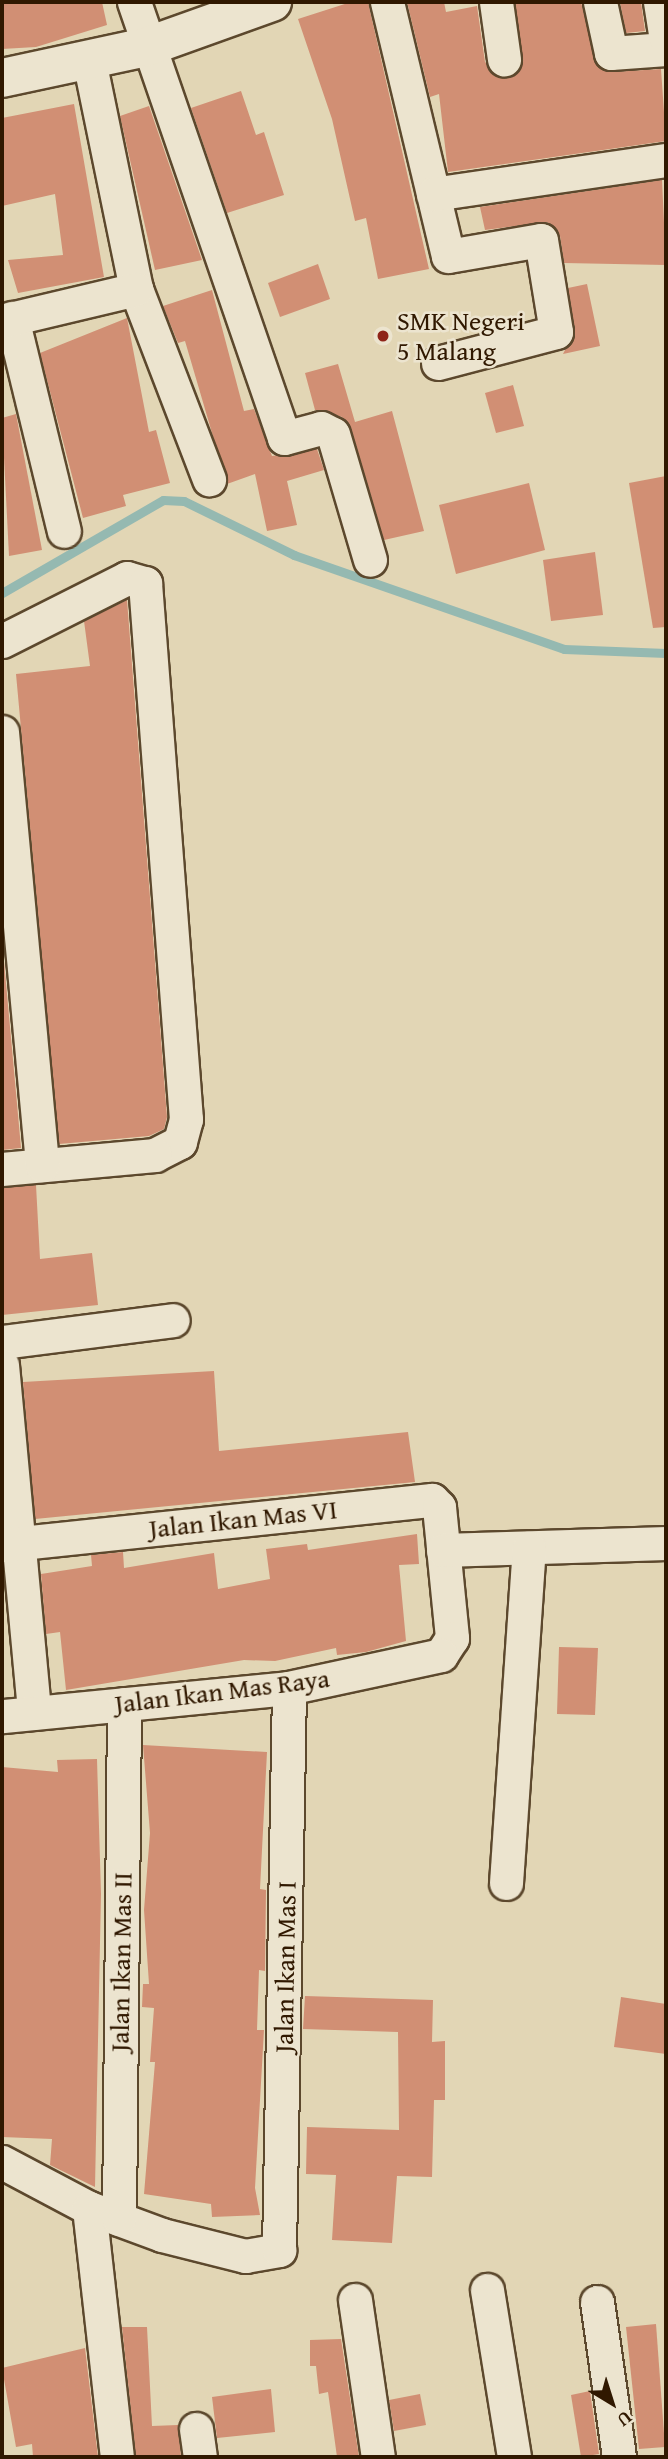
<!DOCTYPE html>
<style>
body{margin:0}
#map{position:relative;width:668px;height:2459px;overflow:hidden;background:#e2d6b5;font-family:"Gentium Book Plus",serif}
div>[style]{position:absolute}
.stream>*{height:9px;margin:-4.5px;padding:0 4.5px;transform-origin:4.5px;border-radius:4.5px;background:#95b9b1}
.building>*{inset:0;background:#d18f74}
.roads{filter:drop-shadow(2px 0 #5c482d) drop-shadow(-2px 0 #5c482d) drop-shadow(0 2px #5c482d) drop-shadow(0 -2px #5c482d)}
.minor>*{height:33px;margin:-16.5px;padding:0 16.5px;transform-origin:16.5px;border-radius:16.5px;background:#ece4cf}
.tertiary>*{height:38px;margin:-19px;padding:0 19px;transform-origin:19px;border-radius:19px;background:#ece4cf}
.dots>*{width:19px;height:19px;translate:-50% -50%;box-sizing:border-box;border:4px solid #ece4cf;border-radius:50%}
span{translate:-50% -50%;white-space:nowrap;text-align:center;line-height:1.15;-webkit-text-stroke:5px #ece4cf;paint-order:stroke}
.poi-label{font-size:26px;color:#301800}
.left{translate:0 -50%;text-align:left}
.street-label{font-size:26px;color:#301800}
.frame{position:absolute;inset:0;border:4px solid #301800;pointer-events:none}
.north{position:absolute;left:577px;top:2368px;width:70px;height:70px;-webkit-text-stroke:5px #ece4cf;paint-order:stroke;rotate:142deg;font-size:19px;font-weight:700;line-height:28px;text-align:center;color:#301800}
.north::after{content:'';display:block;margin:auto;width:24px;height:32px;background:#301800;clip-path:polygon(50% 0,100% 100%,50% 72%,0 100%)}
</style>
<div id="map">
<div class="stream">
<div style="left:2px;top:593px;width:186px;rotate:-30deg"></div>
<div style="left:163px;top:500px;width:21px;rotate:3deg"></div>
<div style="left:184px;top:501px;width:123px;rotate:26.1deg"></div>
<div style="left:294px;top:555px;width:286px;rotate:19.2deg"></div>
<div style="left:564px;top:649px;width:102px;rotate:2.2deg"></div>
</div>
<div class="building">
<div style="clip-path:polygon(2px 2px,102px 2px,107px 25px,36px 47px,2px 49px)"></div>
<div style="clip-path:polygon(351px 2px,368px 2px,429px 269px,378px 279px,366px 218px,355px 221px,332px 119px,298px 19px)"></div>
<div style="clip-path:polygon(407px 2px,444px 2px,446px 12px,477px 6px,485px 62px,506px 78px,522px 66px,515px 2px,581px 2px,597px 66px,612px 72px,661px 69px,666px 141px,448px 172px,439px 94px,430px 97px)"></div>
<div style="clip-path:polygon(620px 2px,641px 2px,645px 31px,626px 33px)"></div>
<div style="clip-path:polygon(241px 91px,256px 135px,264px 132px,284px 195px,227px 213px,191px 108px)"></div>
<div style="clip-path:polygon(74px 104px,104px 277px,18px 293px,8px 260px,63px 255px,55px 194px,2px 206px,2px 118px)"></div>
<div style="clip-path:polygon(149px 106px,202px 260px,155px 270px,120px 116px)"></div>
<div style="clip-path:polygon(662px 180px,666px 265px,564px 263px,560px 236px,547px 222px,485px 230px,480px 207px)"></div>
<div style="clip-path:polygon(318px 264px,330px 299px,280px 317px,268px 283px)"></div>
<div style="clip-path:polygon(587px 284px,600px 346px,563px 354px,575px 330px,568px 288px)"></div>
<div style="clip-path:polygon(212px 290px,244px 411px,254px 409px,272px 456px,317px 449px,324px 470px,287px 481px,297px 525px,267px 531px,255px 474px,227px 484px,185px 341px,178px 343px,163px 306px)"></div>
<div style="clip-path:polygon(127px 318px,149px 432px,156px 430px,170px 483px,123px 495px,126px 506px,83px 518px,40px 353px)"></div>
<div style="clip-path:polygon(338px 364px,355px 422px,392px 411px,424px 531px,384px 540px,351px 428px,342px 417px,315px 410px,305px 373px)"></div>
<div style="clip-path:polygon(513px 385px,524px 426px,496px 433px,485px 393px)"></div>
<div style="clip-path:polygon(16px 414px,42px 550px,9px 556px,2px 418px)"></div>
<div style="clip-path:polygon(666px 476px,666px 627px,653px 628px,629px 483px)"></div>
<div style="clip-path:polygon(529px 483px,545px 550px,456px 574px,439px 505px)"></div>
<div style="clip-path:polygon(595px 552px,603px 615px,551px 621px,543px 560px)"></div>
<div style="clip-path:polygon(127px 600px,167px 1117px,164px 1129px,149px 1136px,59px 1144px,16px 674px,90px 666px,84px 621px)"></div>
<div style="clip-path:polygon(2px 939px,21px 1148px,2px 1150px)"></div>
<div style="clip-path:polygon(36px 1185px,40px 1259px,92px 1253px,98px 1305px,2px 1315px,2px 1188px)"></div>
<div style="clip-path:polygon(214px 1371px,219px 1451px,408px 1432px,415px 1482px,35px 1519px,23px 1382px)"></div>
<div style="clip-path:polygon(417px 1534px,419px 1564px,399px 1565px,406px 1641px,366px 1652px,337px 1655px,336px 1648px,275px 1661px,244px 1660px,66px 1690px,60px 1632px,46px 1634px,41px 1574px,92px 1566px,91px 1555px,123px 1552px,124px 1568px,214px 1553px,218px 1589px,270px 1579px,266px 1549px,307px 1544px,308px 1550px)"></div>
<div style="clip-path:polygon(559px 1647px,598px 1648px,595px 1715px,557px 1714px)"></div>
<div style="clip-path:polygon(143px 1745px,267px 1752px,260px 1889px,266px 1890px,265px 1971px,259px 1970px,257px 2030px,264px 2030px,255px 2188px,260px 2215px,212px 2217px,211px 2204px,144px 2194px,155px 2062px,150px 2062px,154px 2008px,142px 2007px,143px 1984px,149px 1984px,144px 1910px,150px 1833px)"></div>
<div style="clip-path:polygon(97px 1759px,101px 1894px,95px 2187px,50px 2165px,52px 2139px,2px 2137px,2px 1767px,58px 1772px,57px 1760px)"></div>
<div style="clip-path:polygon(305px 1996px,433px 2000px,432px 2042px,445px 2041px,445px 2100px,434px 2100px,432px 2177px,397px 2176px,392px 2243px,332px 2240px,336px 2175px,306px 2174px,307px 2127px,399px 2130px,398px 2032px,303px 2029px)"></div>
<div style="clip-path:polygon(621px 1997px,666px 2004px,666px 2054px,614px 2047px)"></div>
<div style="clip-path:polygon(656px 2324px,665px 2447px,639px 2449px,626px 2327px)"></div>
<div style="clip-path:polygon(122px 2327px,147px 2327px,152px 2426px,178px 2425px,181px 2457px,136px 2457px)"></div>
<div style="clip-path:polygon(341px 2339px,359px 2457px,337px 2457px,328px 2392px,319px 2394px,316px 2366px,310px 2366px,310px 2340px)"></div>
<div style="clip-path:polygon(85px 2348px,98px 2457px,33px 2457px,32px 2444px,16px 2447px,2px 2368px)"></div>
<div style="clip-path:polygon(271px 2389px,275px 2432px,217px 2438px,212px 2397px)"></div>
<div style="clip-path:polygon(590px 2391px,599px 2454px,581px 2457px,571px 2395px)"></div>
<div style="clip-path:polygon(420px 2394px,426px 2425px,394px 2431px,389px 2400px)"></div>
</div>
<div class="roads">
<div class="minor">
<div style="left:134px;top:2px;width:461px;rotate:71deg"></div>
<div style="left:284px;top:438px;width:38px;rotate:-15deg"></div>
<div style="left:321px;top:428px;width:13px;rotate:27deg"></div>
<div style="left:333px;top:434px;width:131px;rotate:73.6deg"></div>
<div style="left:387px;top:2px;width:261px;rotate:76.5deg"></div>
<div style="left:448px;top:256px;width:94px;rotate:-9.8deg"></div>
<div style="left:541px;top:240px;width:93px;rotate:80.7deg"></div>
<div style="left:556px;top:332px;width:122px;rotate:165.3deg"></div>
<div style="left:496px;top:2px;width:58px;rotate:82deg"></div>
<div style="left:600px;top:2px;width:52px;rotate:77.8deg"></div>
<div style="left:611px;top:53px;width:55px;rotate:-4.2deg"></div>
<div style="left:660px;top:2px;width:36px;rotate:81deg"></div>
<div style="left:89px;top:60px;width:234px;rotate:78.4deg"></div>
<div style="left:136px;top:289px;width:204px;rotate:69deg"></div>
<div style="left:433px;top:194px;width:235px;rotate:-8.3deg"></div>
<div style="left:12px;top:318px;width:219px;rotate:76.3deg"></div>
<div style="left:2px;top:321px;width:138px;rotate:-13.4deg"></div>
<div style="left:2px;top:641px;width:140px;rotate:-26.7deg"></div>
<div style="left:127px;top:578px;width:19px;rotate:16deg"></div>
<div style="left:145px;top:583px;width:538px;rotate:85.63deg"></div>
<div style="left:186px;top:1119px;width:24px;rotate:105deg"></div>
<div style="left:180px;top:1142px;width:28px;rotate:153deg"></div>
<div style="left:155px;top:1155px;width:154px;rotate:174.8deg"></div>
<div style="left:2px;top:732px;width:435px;rotate:84.7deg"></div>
<div style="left:2px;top:1342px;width:172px;rotate:-7.3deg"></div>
<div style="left:2px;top:1365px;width:349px;rotate:84.7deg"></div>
<div style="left:2px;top:1545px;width:432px;rotate:-6deg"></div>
<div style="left:432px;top:1500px;width:10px;rotate:45deg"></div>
<div style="left:439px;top:1507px;width:132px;rotate:84.3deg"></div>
<div style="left:452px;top:1638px;width:20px;rotate:123deg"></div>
<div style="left:441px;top:1655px;width:156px;rotate:167.8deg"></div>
<div style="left:289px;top:1688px;width:288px;rotate:174.4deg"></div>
<div style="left:443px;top:1550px;width:223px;rotate:-1.8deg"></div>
<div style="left:506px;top:1883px;width:336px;rotate:-86.1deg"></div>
<div style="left:2px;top:2162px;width:98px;rotate:27.9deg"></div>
<div style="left:89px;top:2208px;width:78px;rotate:20.3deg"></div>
<div style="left:162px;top:2235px;width:86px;rotate:14.2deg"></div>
<div style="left:245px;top:2256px;width:35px;rotate:-10deg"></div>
<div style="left:279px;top:2250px;width:562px;rotate:-88.98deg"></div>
<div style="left:89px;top:2208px;width:251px;rotate:83.6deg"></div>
<div style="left:119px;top:2219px;width:515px;rotate:-89.44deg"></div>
<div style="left:487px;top:2290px;width:169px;rotate:80.8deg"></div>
<div style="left:355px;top:2300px;width:159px;rotate:81.7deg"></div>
<div style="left:597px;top:2302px;width:157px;rotate:81.9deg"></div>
<div style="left:196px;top:2429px;width:28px;rotate:82deg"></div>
</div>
<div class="tertiary">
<div style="left:2px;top:78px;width:147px;rotate:-12.1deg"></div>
<div style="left:146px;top:47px;width:134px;rotate:-19.7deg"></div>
</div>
</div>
<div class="dots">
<div style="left:383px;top:336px;background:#8f2418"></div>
</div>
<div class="poi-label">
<span class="left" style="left:397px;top:336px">SMK Negeri<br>5 Malang</span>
</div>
<div class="street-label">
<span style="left:243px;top:1519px;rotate:-6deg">Jalan Ikan Mas VI</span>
<span style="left:222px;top:1691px;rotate:-7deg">Jalan Ikan Mas Raya</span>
<span style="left:121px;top:1962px;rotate:-89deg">Jalan Ikan Mas II</span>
<span style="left:285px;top:1967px;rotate:-89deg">Jalan Ikan Mas I</span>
</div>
<div class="frame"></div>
<div class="north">U</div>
</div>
